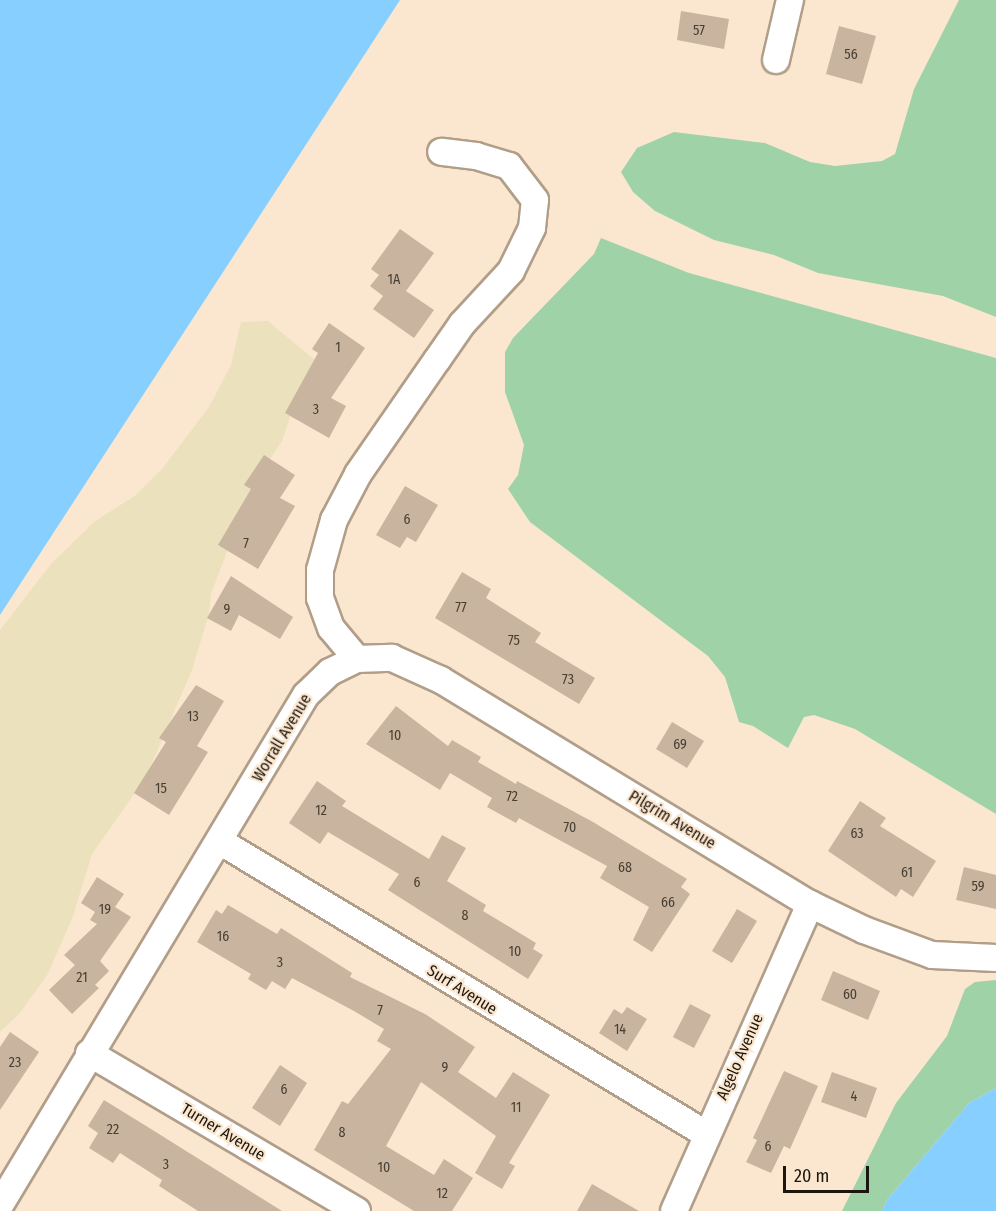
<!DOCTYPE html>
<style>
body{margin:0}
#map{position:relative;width:996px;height:1211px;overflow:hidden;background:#fbe7d0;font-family:"Fira Sans Condensed",sans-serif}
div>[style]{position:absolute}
.green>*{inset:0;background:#9fd2a7}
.sand>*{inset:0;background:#ebe1bc}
.water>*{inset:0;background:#86cfff}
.building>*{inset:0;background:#c8b49f}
.roads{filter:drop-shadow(2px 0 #b19e89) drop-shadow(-2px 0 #b19e89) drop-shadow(0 2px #b19e89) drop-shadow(0 -2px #b19e89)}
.street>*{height:26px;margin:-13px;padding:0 13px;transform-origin:13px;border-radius:13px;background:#fff}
span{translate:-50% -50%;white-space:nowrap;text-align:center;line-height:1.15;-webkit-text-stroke:4.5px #fbe7d0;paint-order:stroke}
.number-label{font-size:14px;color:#483e32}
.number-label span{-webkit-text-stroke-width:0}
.street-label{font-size:16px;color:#1d160e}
.scale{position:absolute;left:783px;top:1166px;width:86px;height:27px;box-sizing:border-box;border:3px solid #1d160e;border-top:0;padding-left:8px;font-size:18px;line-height:21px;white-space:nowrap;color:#1d160e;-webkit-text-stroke:4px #fbe7d0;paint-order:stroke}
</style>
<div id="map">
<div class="green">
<div style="clip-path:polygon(959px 0,996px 0,996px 317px,943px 296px,818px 273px,774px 255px,714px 240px,655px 211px,633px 192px,621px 172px,637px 148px,674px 132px,765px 143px,810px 162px,835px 166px,882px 161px,895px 154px,914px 89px)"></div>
<div style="clip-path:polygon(601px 238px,689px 273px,996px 358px,996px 814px,855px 729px,814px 715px,804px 717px,788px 748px,753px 726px,739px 722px,725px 677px,708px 656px,530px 522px,508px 489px,518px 475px,524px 445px,505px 392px,505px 352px,513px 338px,594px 254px)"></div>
<div style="clip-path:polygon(996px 980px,996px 1088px,969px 1103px,887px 1200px,882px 1211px,842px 1211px,896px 1103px,947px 1036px,965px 989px,975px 982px)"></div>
</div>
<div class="sand">
<div style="clip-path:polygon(268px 321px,316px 361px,298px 393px,282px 441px,261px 473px,234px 533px,211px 594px,209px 614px,192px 670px,146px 777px,92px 854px,73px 916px,48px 974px,19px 1014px,0 1032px,0 630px,51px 564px,94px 522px,136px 495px,162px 469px,209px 407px,231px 365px,241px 322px)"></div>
</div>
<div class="water">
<div style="clip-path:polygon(0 0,400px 0,0 615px)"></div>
<div style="clip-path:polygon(996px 1088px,996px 1211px,882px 1211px,887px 1200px,969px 1103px)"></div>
</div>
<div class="building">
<div style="clip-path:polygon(681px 11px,729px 19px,724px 49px,677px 40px)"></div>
<div style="clip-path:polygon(839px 26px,876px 36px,862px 84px,826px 74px)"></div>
<div style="clip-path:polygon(400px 229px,434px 253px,406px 291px,434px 310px,414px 338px,373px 309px,383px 296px,370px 286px,379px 275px,371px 269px)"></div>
<div style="clip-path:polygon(329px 323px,365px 348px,331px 398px,346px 406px,329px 438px,285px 413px,318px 353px,312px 349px)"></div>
<div style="clip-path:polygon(264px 455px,295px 475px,280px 498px,295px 506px,258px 569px,218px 545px,251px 489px,244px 485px)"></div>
<div style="clip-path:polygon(405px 486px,438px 505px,416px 542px,407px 537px,400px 548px,376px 535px)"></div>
<div style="clip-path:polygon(462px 572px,491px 589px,486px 598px,541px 633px,535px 642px,595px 678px,579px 704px,435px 618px)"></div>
<div style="clip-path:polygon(231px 576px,293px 617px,280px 639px,239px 615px,231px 631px,207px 618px)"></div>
<div style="clip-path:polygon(196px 685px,224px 701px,197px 746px,208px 752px,169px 815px,134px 793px,166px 742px,159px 738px)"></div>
<div style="clip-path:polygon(396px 706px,448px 746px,452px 740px,481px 757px,478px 762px,516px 784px,517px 781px,593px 822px,687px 879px,681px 887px,690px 894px,652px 952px,633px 940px,649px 907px,600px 878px,607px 866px,519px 818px,516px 823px,487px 807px,492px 798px,450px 773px,440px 790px,366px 744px)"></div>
<div style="clip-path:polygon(672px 722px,704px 741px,687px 768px,656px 749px)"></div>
<div style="clip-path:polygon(317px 781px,346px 801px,342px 806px,429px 859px,442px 835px,466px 848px,447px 881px,486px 905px,483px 911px,536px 943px,533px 949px,543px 955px,528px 979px,388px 890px,399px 874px,328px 832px,320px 844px,289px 823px)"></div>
<div style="clip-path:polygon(860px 801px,886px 818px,880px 826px,936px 861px,913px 897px,901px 889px,896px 897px,828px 851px)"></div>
<div style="clip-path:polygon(964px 867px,996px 875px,996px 909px,956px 900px)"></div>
<div style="clip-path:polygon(97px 877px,124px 894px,115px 907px,131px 917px,100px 961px,109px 971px,95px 985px,99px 988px,72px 1014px,49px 990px,75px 965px,64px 955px,97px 924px,90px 920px,95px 912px,81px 903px)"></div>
<div style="clip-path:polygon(228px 905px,277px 934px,281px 928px,352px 973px,350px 977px,425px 1014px,475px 1047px,458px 1072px,496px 1098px,513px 1072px,550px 1095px,509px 1163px,515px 1166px,502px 1189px,475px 1173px,496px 1136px,421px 1082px,386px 1146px,434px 1175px,444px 1159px,473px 1178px,452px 1211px,414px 1211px,314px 1150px,342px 1101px,348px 1104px,391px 1049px,377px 1041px,384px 1029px,354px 1011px,292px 978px,285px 989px,272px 981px,266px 990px,248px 979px,251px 974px,197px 942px,216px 910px,222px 914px)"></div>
<div style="clip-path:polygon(737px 909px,757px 921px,732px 963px,712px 951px)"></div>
<div style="clip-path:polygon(833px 971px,880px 991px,868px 1020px,821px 1000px)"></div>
<div style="clip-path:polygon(690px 1004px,711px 1015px,694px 1048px,673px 1037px)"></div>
<div style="clip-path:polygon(627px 1007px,647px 1019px,627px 1051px,599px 1033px,614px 1009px,622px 1014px)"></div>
<div style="clip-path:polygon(10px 1032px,39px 1052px,0 1110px,0 1047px)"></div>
<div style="clip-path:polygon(280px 1065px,307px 1083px,280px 1126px,252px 1108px)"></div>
<div style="clip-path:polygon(784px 1071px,818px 1086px,790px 1149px,784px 1146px,771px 1173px,746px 1162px,757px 1140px,753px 1138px)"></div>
<div style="clip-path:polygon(832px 1072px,877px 1088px,866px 1118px,821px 1102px)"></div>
<div style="clip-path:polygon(104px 1100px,151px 1129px,282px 1211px,198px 1211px,159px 1186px,162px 1180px,120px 1153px,113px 1163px,89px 1148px,98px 1133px,88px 1126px)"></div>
<div style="clip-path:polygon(592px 1184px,639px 1211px,577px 1211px)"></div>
</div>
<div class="roads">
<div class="street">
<div style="left:776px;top:60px;width:62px;rotate:-76.9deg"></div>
<div style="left:357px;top:659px;width:40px;rotate:-130deg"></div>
<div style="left:331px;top:628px;width:32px;rotate:-110deg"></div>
<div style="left:320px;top:598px;width:28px;rotate:-90deg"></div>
<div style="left:320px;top:570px;width:52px;rotate:-74.4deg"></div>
<div style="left:334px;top:520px;width:52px;rotate:-62.4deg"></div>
<div style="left:358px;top:474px;width:139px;rotate:-55.3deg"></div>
<div style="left:437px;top:360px;width:44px;rotate:-55.2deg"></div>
<div style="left:462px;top:324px;width:72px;rotate:-47.2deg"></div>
<div style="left:511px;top:271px;width:48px;rotate:-64deg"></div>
<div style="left:532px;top:228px;width:28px;rotate:-84deg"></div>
<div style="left:535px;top:200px;width:43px;rotate:-127.4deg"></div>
<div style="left:509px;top:166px;width:34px;rotate:-163deg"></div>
<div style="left:476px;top:156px;width:35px;rotate:-173deg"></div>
<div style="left:221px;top:842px;width:566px;rotate:31.05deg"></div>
<div style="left:89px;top:1053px;width:311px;rotate:30.5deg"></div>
<div style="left:0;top:1205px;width:595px;rotate:-59.04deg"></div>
<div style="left:306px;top:695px;width:33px;rotate:-44deg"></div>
<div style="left:330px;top:672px;width:30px;rotate:-26deg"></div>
<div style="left:357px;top:659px;width:35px;rotate:-2deg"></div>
<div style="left:392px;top:658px;width:54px;rotate:24.2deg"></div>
<div style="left:441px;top:680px;width:432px;rotate:31.3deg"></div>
<div style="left:810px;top:904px;width:60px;rotate:25.7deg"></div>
<div style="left:864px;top:930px;width:72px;rotate:20.2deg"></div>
<div style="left:932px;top:955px;width:64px;rotate:2.7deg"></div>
<div style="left:674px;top:1211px;width:336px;rotate:-66.1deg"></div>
</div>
</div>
<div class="number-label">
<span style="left:699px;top:31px">57</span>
<span style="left:851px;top:55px">56</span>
<span style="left:394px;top:280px">1A</span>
<span style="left:338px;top:348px">1</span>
<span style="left:316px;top:410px">3</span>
<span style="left:407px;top:520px">6</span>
<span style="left:246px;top:544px">7</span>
<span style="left:461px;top:608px">77</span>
<span style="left:227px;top:610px">9</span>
<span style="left:514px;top:641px">75</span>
<span style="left:568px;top:680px">73</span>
<span style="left:193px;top:717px">13</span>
<span style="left:395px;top:736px">10</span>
<span style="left:680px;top:745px">69</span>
<span style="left:161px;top:789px">15</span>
<span style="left:512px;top:797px">72</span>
<span style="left:321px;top:811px">12</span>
<span style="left:570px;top:828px">70</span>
<span style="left:857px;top:834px">63</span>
<span style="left:625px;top:868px">68</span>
<span style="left:907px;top:873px">61</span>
<span style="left:417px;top:883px">6</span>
<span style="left:978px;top:887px">59</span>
<span style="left:668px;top:903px">66</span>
<span style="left:105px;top:910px">19</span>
<span style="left:465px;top:916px">8</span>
<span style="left:223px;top:937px">16</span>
<span style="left:515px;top:952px">10</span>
<span style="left:280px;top:963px">3</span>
<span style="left:82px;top:978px">21</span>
<span style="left:850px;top:995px">60</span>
<span style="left:380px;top:1011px">7</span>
<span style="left:620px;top:1030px">14</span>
<span style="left:15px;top:1063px">23</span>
<span style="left:445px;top:1068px">9</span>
<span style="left:284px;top:1090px">6</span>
<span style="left:854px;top:1097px">4</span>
<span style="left:516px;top:1108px">11</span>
<span style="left:113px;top:1130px">22</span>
<span style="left:342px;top:1133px">8</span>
<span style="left:768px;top:1147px">6</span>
<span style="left:166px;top:1165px">3</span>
<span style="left:384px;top:1168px">10</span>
<span style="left:442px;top:1194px">12</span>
</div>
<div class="street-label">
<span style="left:282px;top:738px;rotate:-59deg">Worrall Avenue</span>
<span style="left:672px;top:820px;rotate:31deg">Pilgrim Avenue</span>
<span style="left:462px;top:990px;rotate:32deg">Surf Avenue</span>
<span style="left:740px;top:1057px;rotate:-66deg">Algelo Avenue</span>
<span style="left:223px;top:1132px;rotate:31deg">Turner Avenue</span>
</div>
<div class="scale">20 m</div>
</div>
